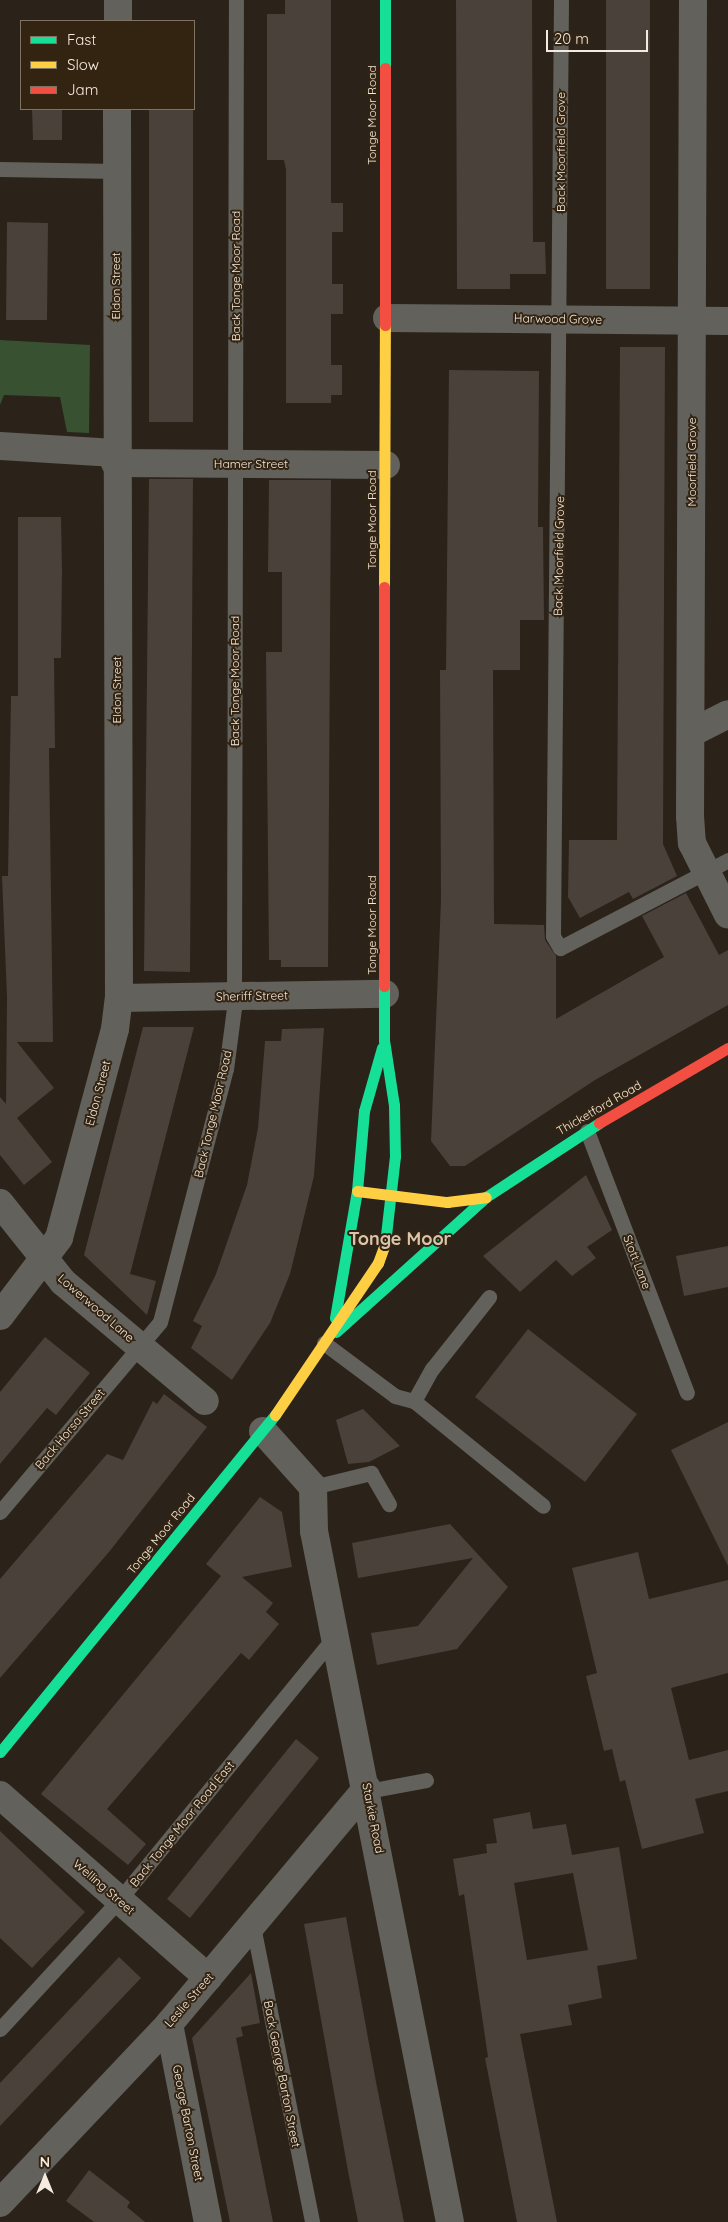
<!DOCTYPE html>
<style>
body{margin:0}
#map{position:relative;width:728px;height:2222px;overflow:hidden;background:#2b231a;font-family:Quicksand,sans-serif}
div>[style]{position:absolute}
.green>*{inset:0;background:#385231}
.building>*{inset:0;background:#49413a}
.lane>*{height:15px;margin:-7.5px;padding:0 7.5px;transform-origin:7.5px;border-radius:7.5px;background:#63615c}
.street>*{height:28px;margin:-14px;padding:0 14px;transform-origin:14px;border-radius:14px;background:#63615c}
.fast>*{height:11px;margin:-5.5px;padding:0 5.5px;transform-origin:5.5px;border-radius:5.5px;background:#16e098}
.slow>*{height:11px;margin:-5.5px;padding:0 5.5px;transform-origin:5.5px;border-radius:5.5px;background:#ffcf43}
.jam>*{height:11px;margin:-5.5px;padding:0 5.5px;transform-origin:5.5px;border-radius:5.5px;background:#f24e42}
span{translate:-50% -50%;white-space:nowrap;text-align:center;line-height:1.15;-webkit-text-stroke:4px #332412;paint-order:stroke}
.street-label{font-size:12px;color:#f4eadf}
.district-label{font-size:18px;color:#d9c4ae;font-weight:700}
.legend{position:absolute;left:20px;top:20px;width:175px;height:90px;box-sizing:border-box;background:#332412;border:1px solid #807364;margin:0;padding:6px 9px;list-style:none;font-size:15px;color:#f4eadf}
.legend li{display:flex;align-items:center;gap:10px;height:25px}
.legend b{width:25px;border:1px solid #807364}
.north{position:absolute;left:20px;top:2152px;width:50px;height:50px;-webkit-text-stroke:4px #332412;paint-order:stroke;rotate:0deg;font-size:14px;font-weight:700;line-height:20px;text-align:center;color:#f4eadf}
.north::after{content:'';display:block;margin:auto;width:18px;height:22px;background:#f4eadf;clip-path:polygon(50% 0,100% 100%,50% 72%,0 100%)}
.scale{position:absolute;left:546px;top:30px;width:102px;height:22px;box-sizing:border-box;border:2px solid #f4eadf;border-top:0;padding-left:6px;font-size:15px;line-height:18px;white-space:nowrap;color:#f4eadf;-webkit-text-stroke:4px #332412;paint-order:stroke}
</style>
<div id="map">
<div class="green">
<div style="clip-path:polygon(0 340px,90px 345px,89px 433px,67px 432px,60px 397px,4px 395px,0 405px)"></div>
</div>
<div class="building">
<div style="clip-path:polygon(285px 0,331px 0,331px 203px,343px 203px,343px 232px,332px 232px,332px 284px,343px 284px,343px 314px,331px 314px,331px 365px,342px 365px,342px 395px,331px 395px,331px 403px,286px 403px,286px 170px,284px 160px,267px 160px,267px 14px,285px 14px)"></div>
<div style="clip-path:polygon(456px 0,532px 0,533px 242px,545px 242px,546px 274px,510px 274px,510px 289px,457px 289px)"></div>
<div style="clip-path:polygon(606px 0,650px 0,650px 289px,606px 289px)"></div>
<div style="clip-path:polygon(32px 109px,62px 109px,62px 140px,33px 140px)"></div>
<div style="clip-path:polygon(149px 109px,193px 109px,193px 422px,149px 422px)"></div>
<div style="clip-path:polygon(7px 222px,48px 223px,47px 320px,6px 320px)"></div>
<div style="clip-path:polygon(620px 347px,665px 347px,663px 844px,677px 876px,633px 899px,629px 892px,580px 918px,568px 897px,569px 840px,617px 840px)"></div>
<div style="clip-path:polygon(449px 370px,539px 371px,538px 527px,543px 527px,544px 620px,520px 620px,520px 670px,493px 670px,494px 924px,544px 925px,545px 940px,556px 956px,556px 1019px,664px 957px,642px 916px,686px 893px,719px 955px,728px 950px,728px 1005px,595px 1080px,465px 1166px,450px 1166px,431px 1141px,441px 900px,440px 670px,446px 670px)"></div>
<div style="clip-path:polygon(149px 479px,193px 479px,190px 972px,144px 971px)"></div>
<div style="clip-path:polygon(269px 480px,331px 480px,328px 967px,281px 967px,281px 960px,269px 960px,266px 652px,282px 652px,282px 572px,268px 572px)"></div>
<div style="clip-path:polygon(18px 517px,61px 517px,62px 569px,61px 658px,54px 658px,55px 748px,49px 748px,53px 1042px,17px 1042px,54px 1088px,17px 1118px,52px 1162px,24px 1185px,0 1155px,0 1097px,6px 1104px,7px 998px,2px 876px,8px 876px,11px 696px,18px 696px)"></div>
<div style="clip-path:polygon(143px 1027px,194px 1027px,130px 1274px,156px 1281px,147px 1315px,84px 1255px)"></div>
<div style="clip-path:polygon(324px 1028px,314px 1176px,290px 1274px,270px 1323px,232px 1380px,191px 1348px,202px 1326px,193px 1321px,216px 1274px,247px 1185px,258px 1128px,265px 1041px,281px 1041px,282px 1029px)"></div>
<div style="clip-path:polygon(586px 1175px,612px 1230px,587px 1247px,596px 1258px,572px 1276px,556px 1260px,520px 1292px,483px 1256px)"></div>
<div style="clip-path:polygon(728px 1246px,728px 1287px,684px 1296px,676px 1256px)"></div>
<div style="clip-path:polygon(528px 1329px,637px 1414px,585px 1482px,475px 1397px)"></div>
<div style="clip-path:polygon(45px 1337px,90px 1373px,56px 1415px,47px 1408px,0 1464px,0 1392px)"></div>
<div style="clip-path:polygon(164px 1394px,207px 1427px,109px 1552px,0 1678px,0 1579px,107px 1454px,123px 1460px,153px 1401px,157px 1404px)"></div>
<div style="clip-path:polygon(363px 1409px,400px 1446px,369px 1462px,348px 1464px,336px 1420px)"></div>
<div style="clip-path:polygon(728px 1422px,728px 1566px,671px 1450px)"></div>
<div style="clip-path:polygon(260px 1497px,282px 1512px,292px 1567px,242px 1577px,273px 1603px,266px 1612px,279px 1624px,249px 1660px,241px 1653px,107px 1809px,146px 1844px,128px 1865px,41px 1794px,221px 1576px,206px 1564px)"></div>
<div style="clip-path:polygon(450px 1524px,508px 1587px,457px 1649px,377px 1665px,371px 1633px,418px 1626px,473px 1558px,358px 1578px,352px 1543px)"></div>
<div style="clip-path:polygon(638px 1552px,649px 1599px,728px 1580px,728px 1673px,671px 1688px,689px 1760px,728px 1750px,728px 1791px,695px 1799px,704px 1833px,642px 1849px,625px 1780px,620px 1782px,612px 1749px,604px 1751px,586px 1676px,597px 1673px,572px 1568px)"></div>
<div style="clip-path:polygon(296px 1739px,319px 1758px,190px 1918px,167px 1899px)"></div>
<div style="clip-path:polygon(evenodd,530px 1812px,533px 1829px,566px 1824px,572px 1855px,619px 1847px,637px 1959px,597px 1966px,602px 1998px,568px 2005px,572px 2025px,520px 2034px,557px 2222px,517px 2222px,485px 2058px,488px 2057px,464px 1894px,459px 1896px,453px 1859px,487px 1853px,486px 1844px,497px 1843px,493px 1819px,530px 1812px,573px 1873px,588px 1950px,527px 1960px,514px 1883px,573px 1873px)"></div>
<div style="clip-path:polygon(0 1831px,85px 1912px,32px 1968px,0 1938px)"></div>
<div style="clip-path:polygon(346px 1917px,376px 2082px,404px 2222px,358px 2222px,348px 2171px,304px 1924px)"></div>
<div style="clip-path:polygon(119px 1957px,141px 1978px,0 2126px,0 2083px)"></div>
<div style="clip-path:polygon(251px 1973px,260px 2023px,241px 2027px,243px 2036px,236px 2038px,273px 2222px,230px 2222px,192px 2038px)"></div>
<div style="clip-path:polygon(89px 2170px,130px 2202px,127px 2207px,145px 2222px,94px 2222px,66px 2201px)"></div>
</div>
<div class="lane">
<div style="left:561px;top:0;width:936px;rotate:90.49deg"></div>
<div style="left:553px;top:936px;width:14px;rotate:60deg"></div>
<div style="left:560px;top:948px;width:190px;rotate:-27.6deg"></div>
<div style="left:0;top:169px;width:117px;rotate:1deg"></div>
<div style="left:587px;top:1131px;width:280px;rotate:69.1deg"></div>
<div style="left:324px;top:1343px;width:89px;rotate:36.7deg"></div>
<div style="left:395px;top:1396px;width:20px;rotate:15deg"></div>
<div style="left:414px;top:1401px;width:166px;rotate:39.1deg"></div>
<div style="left:414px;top:1401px;width:37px;rotate:-61deg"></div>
<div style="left:432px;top:1369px;width:92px;rotate:-51.6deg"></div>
<div style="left:313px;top:1487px;width:60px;rotate:-13.6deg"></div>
<div style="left:371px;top:1473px;width:36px;rotate:60deg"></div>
<div style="left:0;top:1512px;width:248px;rotate:-49.9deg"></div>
<div style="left:160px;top:1322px;width:261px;rotate:-75.4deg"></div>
<div style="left:226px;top:1069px;width:62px;rotate:-82.5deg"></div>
<div style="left:234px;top:1008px;width:1008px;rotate:-89.89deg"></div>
<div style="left:368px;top:1791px;width:59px;rotate:-10.7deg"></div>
<div style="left:253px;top:1926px;width:302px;rotate:78.7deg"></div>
<div style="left:0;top:2029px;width:176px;rotate:-47.3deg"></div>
<div style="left:119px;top:1900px;width:343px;rotate:-50.7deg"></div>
</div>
<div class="street">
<div style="left:693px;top:0;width:816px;rotate:90.21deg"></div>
<div style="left:690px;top:816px;width:27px;rotate:86deg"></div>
<div style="left:692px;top:843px;width:80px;rotate:63.4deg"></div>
<div style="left:118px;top:21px;width:21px;rotate:-90deg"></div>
<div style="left:387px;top:318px;width:341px;rotate:0.5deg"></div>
<div style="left:0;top:446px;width:115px;rotate:3.5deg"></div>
<div style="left:115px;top:463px;width:271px;rotate:0.4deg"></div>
<div style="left:693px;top:732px;width:39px;rotate:-27deg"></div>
<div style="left:119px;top:998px;width:266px;rotate:-0.9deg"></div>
<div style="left:0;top:1203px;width:101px;rotate:51.4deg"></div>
<div style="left:63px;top:1282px;width:185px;rotate:40deg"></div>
<div style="left:0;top:1316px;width:98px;rotate:-52.9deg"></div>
<div style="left:59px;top:1238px;width:216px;rotate:-75deg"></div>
<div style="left:115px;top:1029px;width:31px;rotate:-83deg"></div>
<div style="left:119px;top:998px;width:889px;rotate:-90.13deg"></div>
<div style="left:263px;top:1431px;width:75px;rotate:48.2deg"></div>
<div style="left:313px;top:1487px;width:44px;rotate:88.7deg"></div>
<div style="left:314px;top:1531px;width:704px;rotate:78.87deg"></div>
<div style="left:0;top:1795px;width:277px;rotate:41.3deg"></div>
<div style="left:169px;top:2024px;width:202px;rotate:78.9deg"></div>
<div style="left:0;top:2203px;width:246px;rotate:-46.6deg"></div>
<div style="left:169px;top:2024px;width:308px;rotate:-50deg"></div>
</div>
<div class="fast">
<div style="left:385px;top:68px;width:68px;rotate:-90deg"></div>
<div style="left:384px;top:986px;width:54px;rotate:90deg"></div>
<div style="left:384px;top:1040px;width:66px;rotate:81.3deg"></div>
<div style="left:394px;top:1105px;width:51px;rotate:88.9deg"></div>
<div style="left:395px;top:1156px;width:89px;rotate:96.5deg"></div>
<div style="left:335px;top:1318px;width:129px;rotate:-80.2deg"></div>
<div style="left:357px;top:1191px;width:80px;rotate:-85deg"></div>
<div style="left:364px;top:1111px;width:66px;rotate:-74.1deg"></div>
<div style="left:336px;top:1332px;width:202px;rotate:-42deg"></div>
<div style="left:486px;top:1197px;width:135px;rotate:-33.2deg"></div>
<div style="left:0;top:1752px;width:435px;rotate:-50.8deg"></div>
</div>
<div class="slow">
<div style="left:384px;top:587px;width:262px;rotate:-89.8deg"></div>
<div style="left:357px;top:1191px;width:91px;rotate:7deg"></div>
<div style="left:447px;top:1202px;width:39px;rotate:-7deg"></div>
<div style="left:275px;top:1415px;width:184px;rotate:-55.9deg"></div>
<div style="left:378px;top:1263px;width:20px;rotate:-70deg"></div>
</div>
<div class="jam">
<div style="left:385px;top:325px;width:257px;rotate:-90deg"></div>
<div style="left:384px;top:986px;width:399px;rotate:-90deg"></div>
<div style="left:599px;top:1123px;width:149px;rotate:-30.2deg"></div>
</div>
<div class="street-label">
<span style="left:372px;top:115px;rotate:-90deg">Tonge Moor Road</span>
<span style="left:561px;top:152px;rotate:-90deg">Back Moorfield Grove</span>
<span style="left:236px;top:276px;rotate:-90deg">Back Tonge Moor Road</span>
<span style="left:116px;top:286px;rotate:-90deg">Eldon Street</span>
<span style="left:558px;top:319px;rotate:1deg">Harwood Grove</span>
<span style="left:692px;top:462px;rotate:-90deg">Moorfield Grove</span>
<span style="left:251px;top:464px">Hamer Street</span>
<span style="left:372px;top:520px;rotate:-90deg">Tonge Moor Road</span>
<span style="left:559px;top:556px;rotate:-89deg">Back Moorfield Grove</span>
<span style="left:235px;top:681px;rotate:-90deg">Back Tonge Moor Road</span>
<span style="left:117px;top:690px;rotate:-90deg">Eldon Street</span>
<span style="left:372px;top:925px;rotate:-90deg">Tonge Moor Road</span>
<span style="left:252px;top:996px;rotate:-1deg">Sheriff Street</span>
<span style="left:98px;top:1093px;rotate:-75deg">Eldon Street</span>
<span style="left:599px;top:1108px;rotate:-30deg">Thicketford Road</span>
<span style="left:213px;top:1114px;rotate:-77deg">Back Tonge Moor Road</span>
<span style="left:637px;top:1262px;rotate:69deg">Stott Lane</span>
<span style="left:96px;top:1308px;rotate:41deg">Lowerwood Lane</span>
<span style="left:70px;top:1429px;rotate:-50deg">Back Horsa Street</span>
<span style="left:161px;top:1534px;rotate:-51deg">Tonge Moor Road</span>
<span style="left:373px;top:1818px;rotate:79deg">Starkie Road</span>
<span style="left:182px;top:1824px;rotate:-51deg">Back Tonge Moor Road East</span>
<span style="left:104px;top:1887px;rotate:41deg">Welling Street</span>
<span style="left:189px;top:2000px;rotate:-49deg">Leslie Street</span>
<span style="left:282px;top:2074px;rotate:79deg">Back George Barton Street</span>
<span style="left:188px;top:2123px;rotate:79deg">George Barton Street</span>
</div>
<div class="district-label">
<span style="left:400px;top:1239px">Tonge Moor</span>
</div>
<ul class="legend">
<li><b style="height:6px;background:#16e098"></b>Fast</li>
<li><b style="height:6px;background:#ffcf43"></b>Slow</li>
<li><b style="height:6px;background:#f24e42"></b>Jam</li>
</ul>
<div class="north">N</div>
<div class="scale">20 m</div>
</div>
